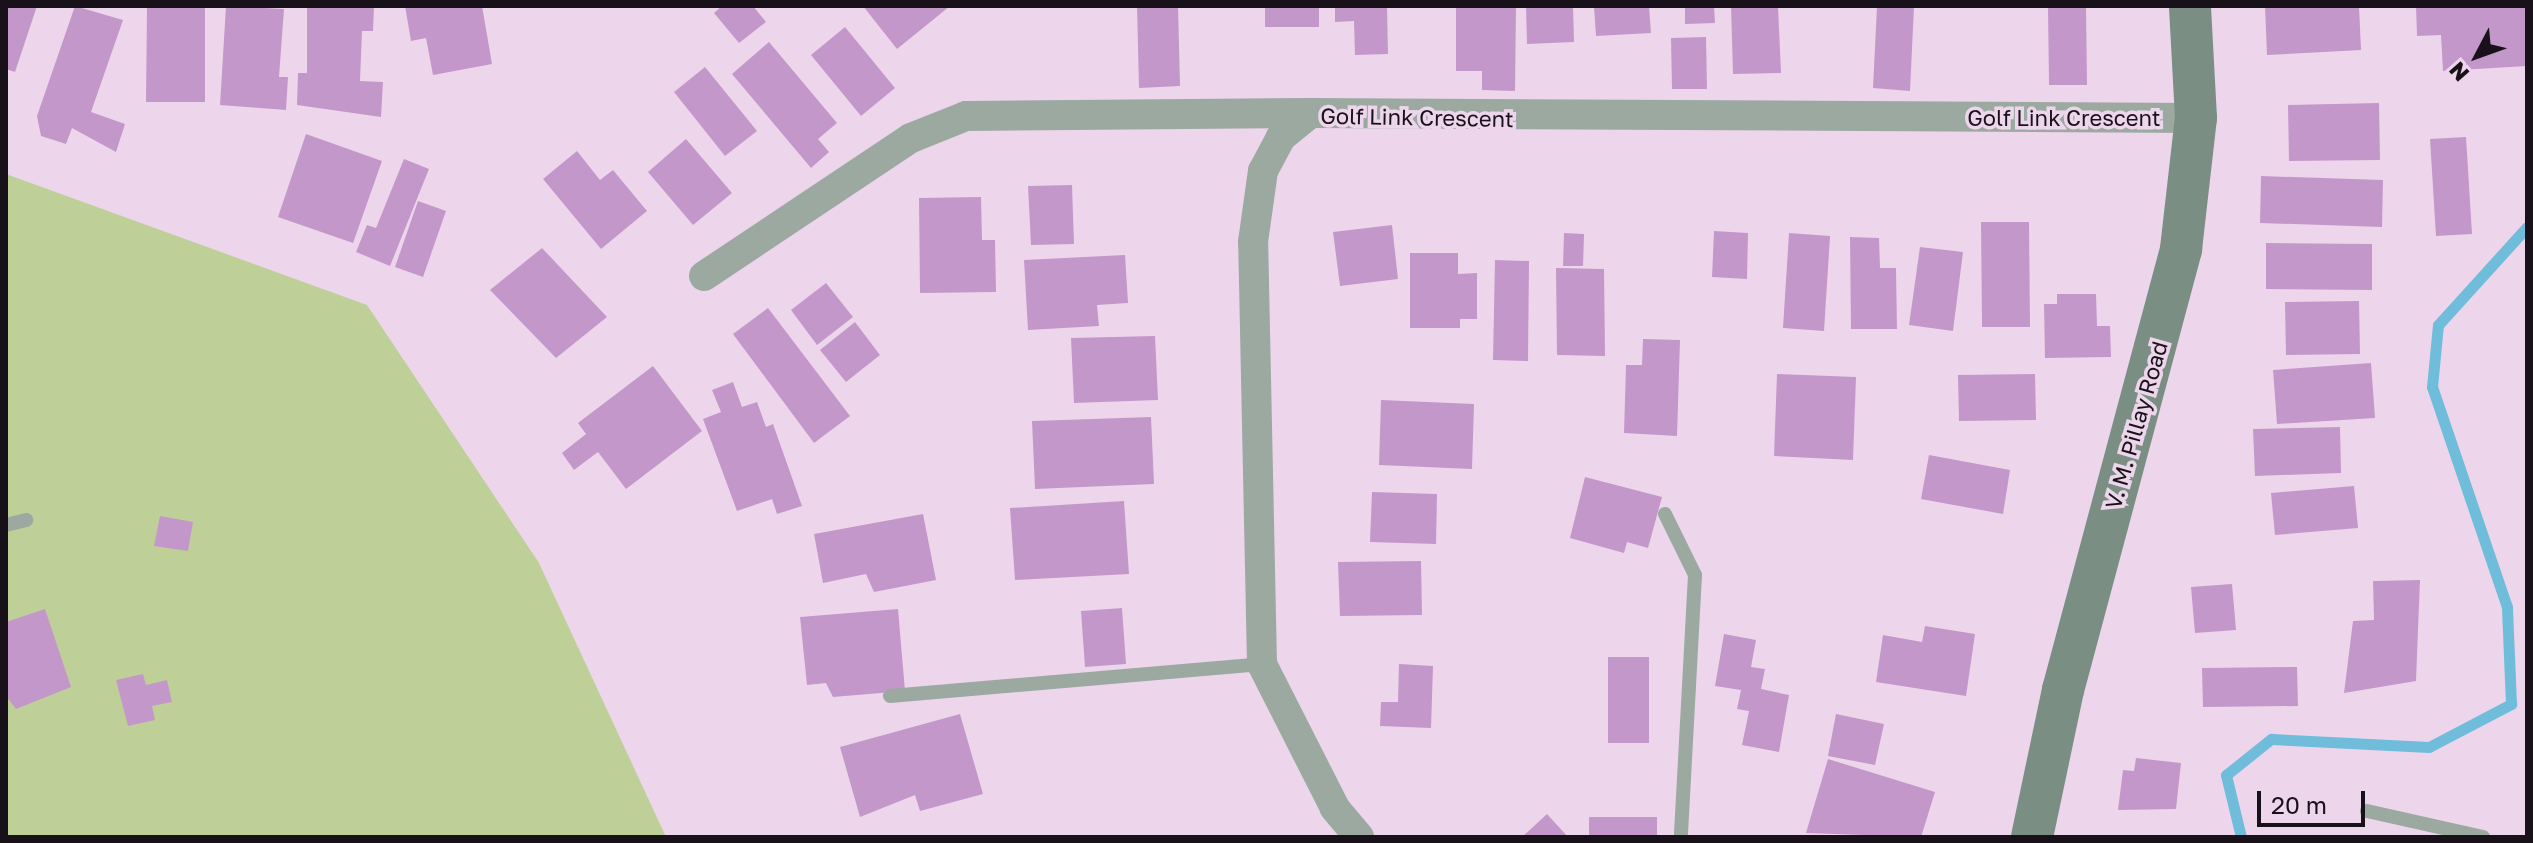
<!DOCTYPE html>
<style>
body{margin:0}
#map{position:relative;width:2533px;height:843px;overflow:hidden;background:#edd6ec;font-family:"Golos Text",sans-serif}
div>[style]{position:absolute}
.green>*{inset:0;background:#bed098}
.stream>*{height:11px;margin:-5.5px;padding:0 5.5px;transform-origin:5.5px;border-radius:5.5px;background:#6fbddb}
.building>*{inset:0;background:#c497ca}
.service>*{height:14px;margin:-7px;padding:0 7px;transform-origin:7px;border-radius:7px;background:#9ca9a1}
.minor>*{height:30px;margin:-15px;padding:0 15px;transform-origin:15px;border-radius:15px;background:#9ca9a1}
.secondary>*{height:42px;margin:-21px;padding:0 21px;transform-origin:21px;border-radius:21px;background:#7b8e84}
span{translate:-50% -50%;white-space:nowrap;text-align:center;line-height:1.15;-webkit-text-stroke:7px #edd6ec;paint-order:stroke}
.street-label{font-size:22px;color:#191119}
.frame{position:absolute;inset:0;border:8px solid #191119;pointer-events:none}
.north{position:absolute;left:2437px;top:16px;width:80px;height:80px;-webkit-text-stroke:6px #edd6ec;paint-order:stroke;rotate:229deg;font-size:22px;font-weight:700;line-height:32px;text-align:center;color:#191119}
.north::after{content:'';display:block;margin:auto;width:28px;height:36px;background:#191119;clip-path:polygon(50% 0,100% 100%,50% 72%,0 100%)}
.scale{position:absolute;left:2257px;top:791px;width:108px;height:36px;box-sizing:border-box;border:4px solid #191119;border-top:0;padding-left:10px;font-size:24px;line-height:28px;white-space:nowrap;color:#191119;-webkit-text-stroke:6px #edd6ec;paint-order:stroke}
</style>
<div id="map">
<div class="green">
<div style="clip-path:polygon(6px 174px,367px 305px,539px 563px,666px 837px,6px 837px)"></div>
</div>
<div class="stream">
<div style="left:2241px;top:837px;width:64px;rotate:-103.6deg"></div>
<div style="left:2226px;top:775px;width:58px;rotate:-38.7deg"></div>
<div style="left:2271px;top:739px;width:158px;rotate:2.9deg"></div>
<div style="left:2429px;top:747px;width:93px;rotate:-27.7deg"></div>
<div style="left:2511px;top:704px;width:97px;rotate:-92.4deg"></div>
<div style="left:2507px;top:607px;width:232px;rotate:-108.8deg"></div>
<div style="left:2432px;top:387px;width:62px;rotate:-84.5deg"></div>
<div style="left:2438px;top:325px;width:132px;rotate:-47.8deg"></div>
</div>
<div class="building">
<div style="clip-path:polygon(6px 6px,37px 6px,15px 72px,6px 69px)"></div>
<div style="clip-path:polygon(75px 6px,123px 20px,91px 112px,125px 124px,116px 152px,72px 128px,66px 144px,41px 136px,37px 116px)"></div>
<div style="clip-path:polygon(147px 6px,205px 6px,205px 102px,146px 102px)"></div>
<div style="clip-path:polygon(226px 6px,284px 9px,279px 77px,288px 77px,286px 110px,220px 105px)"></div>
<div style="clip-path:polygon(307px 6px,374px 6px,373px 31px,362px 31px,360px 81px,383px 82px,381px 117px,297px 105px,298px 73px,307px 73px)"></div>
<div style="clip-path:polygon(405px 6px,482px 6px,492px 64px,433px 75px,426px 38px,411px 41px)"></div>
<div style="clip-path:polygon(722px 6px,753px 6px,766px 22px,739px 43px,714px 13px)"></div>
<div style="clip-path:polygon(863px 6px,950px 6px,897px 49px)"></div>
<div style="clip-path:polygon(1137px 6px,1178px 6px,1180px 86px,1139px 88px)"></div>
<div style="clip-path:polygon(1265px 6px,1319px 6px,1319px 27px,1265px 27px)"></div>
<div style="clip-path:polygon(1335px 6px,1387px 6px,1388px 54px,1355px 55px,1354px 21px,1335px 22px)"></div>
<div style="clip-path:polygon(1456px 6px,1516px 6px,1515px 91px,1482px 90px,1482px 71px,1456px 71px)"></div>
<div style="clip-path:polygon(1526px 6px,1573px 6px,1574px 42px,1527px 44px)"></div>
<div style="clip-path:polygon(1594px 6px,1649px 6px,1651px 33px,1596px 36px)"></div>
<div style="clip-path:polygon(1685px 6px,1714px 6px,1715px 23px,1685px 24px)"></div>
<div style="clip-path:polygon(1731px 6px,1778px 6px,1781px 73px,1733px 74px)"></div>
<div style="clip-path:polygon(1877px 6px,1914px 6px,1910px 91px,1873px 88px)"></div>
<div style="clip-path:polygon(2048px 6px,2086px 6px,2087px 85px,2049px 85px)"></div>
<div style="clip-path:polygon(2265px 6px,2359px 6px,2361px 50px,2267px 55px)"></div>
<div style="clip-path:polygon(2416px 6px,2527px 6px,2527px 66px,2443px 71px,2441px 35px,2417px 36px)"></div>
<div style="clip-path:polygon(845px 27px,895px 88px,861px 116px,811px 55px)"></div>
<div style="clip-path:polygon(1706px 37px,1707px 89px,1672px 89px,1671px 38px)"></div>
<div style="clip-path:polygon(769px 42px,837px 123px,818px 139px,829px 152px,811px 168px,732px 74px)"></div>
<div style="clip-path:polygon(705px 67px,757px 131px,725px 156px,674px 92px)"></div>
<div style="clip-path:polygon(2379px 103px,2380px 160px,2289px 161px,2288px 105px)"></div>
<div style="clip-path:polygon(306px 134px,382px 161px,353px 243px,278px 217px)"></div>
<div style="clip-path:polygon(2466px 137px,2472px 234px,2436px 236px,2430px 139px)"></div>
<div style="clip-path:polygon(686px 139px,732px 193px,693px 225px,648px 172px)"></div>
<div style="clip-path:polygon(577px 151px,600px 180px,613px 170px,647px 211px,601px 249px,543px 179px)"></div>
<div style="clip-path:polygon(404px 159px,429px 169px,390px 266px,356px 252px,367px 225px,376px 228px)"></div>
<div style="clip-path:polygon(2261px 176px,2383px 180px,2382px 227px,2260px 223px)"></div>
<div style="clip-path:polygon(1072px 185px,1074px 244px,1031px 245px,1028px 186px)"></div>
<div style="clip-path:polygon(981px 197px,982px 240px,995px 240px,996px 292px,920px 293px,919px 198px)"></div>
<div style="clip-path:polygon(418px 201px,446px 211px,423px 277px,395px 267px)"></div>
<div style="clip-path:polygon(1981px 222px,2029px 222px,2030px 327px,1982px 327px)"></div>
<div style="clip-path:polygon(1392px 225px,1398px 279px,1340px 286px,1333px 232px)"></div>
<div style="clip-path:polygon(1714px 231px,1748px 233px,1747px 279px,1712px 277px)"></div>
<div style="clip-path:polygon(1564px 233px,1584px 234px,1583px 266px,1563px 266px)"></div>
<div style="clip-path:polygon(1789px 233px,1830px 236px,1824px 331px,1783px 328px)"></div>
<div style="clip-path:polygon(1850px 237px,1879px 238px,1880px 268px,1896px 268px,1897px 329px,1851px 329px)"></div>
<div style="clip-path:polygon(2266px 243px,2372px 244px,2372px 290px,2266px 289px)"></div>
<div style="clip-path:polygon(1920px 247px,1963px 252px,1953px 331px,1909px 325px)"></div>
<div style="clip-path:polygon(542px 248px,607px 317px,556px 358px,490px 290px)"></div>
<div style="clip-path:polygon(1410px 253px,1458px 253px,1458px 274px,1477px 273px,1477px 319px,1460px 319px,1460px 328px,1410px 328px)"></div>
<div style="clip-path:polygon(1125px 255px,1128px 303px,1097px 305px,1099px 326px,1028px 330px,1024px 260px)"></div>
<div style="clip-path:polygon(1495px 260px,1529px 261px,1528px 361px,1493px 360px)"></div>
<div style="clip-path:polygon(1556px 268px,1604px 269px,1605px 356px,1557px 355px)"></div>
<div style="clip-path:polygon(826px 283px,853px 317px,817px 345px,791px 310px)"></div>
<div style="clip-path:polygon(2057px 294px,2096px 294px,2097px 326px,2110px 326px,2111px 357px,2045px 358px,2044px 304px,2057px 304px)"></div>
<div style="clip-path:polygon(2359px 301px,2360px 354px,2286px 355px,2285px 302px)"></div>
<div style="clip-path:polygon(768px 308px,850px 416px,814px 443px,733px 334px)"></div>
<div style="clip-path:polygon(855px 322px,880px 355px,846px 382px,820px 350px)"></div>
<div style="clip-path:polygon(1155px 336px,1158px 400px,1074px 403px,1071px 338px)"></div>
<div style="clip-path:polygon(1643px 339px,1680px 340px,1677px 436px,1624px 433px,1626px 365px,1642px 365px)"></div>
<div style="clip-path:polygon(2371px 363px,2375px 418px,2277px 424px,2273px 370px)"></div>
<div style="clip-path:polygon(653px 366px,702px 431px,626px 489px,598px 452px,574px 470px,562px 453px,586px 434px,578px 423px)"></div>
<div style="clip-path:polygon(1777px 374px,1856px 377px,1853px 460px,1774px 456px)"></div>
<div style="clip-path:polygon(2035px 374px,2036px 420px,1959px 421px,1958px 375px)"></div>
<div style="clip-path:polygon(733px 382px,742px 407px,757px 402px,766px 427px,773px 424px,802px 506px,777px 514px,772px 499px,737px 511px,703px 419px,721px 412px,712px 390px)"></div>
<div style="clip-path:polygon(1381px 400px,1474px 404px,1472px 469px,1379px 465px)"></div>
<div style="clip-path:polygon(1151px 417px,1154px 484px,1035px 489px,1032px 421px)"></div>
<div style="clip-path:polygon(2340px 427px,2341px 473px,2255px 476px,2253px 429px)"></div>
<div style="clip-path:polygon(1929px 455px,2010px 470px,2003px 514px,1921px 499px)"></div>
<div style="clip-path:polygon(1585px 477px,1662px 497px,1648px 548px,1627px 542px,1624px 553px,1570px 538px)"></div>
<div style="clip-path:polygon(2354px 486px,2358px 528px,2275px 535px,2271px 493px)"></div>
<div style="clip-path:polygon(1372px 492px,1437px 494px,1436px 544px,1370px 542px)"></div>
<div style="clip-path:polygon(1124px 501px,1129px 574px,1015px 580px,1010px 508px)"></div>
<div style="clip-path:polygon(923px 514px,936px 580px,874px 592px,866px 574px,823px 583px,814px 534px)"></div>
<div style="clip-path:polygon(160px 516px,193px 522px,188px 551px,154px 546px)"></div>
<div style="clip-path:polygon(1421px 561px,1422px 615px,1340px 616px,1338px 562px)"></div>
<div style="clip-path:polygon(2420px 580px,2416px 681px,2344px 693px,2353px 621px,2374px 620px,2373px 581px)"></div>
<div style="clip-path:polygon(2232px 584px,2236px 630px,2195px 633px,2191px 587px)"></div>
<div style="clip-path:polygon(1122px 608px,1126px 664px,1085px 667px,1081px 611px)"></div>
<div style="clip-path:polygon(45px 609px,71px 687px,16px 709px,6px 696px,6px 622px)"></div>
<div style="clip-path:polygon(898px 609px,905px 691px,833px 697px,826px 683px,807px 685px,800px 617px)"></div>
<div style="clip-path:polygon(1925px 626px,1975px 634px,1966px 696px,1876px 682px,1883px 635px,1922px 642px)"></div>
<div style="clip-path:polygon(1724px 634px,1756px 640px,1751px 667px,1765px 669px,1761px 689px,1789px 695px,1779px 752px,1742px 745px,1749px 711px,1737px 709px,1741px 690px,1715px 686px)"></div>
<div style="clip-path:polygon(1608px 657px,1649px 657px,1649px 743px,1608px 743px)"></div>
<div style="clip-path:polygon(1399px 664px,1433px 666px,1431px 728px,1380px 726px,1381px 702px,1398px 702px)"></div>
<div style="clip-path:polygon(2297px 667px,2298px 706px,2203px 707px,2202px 668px)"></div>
<div style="clip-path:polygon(143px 674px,146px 685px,167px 680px,172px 702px,152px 706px,155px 720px,128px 726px,116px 680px)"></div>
<div style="clip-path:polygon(960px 714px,983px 794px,920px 811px,915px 795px,860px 817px,840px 747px)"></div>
<div style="clip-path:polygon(1836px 714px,1884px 724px,1875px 765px,1828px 756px)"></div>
<div style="clip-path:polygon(2136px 758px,2181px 763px,2176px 809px,2118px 810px,2123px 770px,2134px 771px)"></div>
<div style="clip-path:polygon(1828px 759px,1935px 792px,1921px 837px,1806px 833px)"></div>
<div style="clip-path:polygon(1547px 814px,1568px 837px,1522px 837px)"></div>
<div style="clip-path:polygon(1589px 817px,1657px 817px,1657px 837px,1589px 837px)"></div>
</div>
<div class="service">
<div style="left:1665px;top:514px;width:68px;rotate:63.8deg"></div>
<div style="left:1695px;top:575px;width:262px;rotate:93.1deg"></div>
<div style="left:6px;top:525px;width:21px;rotate:-14deg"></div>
<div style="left:890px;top:696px;width:373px;rotate:-4.9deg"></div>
<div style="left:2367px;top:811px;width:119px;rotate:12.6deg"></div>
</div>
<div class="minor">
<div style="left:704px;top:276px;width:249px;rotate:-33.7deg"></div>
<div style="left:911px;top:138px;width:59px;rotate:-21.8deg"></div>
<div style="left:966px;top:116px;width:345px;rotate:-0.5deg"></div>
<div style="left:1359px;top:837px;width:38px;rotate:-130deg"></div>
<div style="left:1335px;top:808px;width:161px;rotate:-116.9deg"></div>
<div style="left:1262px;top:664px;width:422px;rotate:-91.2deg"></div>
<div style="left:1253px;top:242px;width:72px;rotate:-82deg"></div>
<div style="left:1263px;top:171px;width:38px;rotate:-62deg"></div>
<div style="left:1281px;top:137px;width:38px;rotate:-39deg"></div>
<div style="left:1311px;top:113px;width:885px;rotate:0.32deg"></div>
</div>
<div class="secondary">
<div style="left:2032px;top:837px;width:150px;rotate:-78.1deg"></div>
<div style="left:2063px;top:690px;width:457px;rotate:-75deg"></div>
<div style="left:2181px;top:249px;width:132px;rotate:-83.5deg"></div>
<div style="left:2196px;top:118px;width:112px;rotate:-93.1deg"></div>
</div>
<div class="street-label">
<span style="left:1417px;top:117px;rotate:1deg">Golf Link Crescent</span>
<span style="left:2064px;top:118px">Golf Link Crescent</span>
<span style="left:2136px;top:425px;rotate:-74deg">V. M. Pillay Road</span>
</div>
<div class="frame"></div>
<div class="north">N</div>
<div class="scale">20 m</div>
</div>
